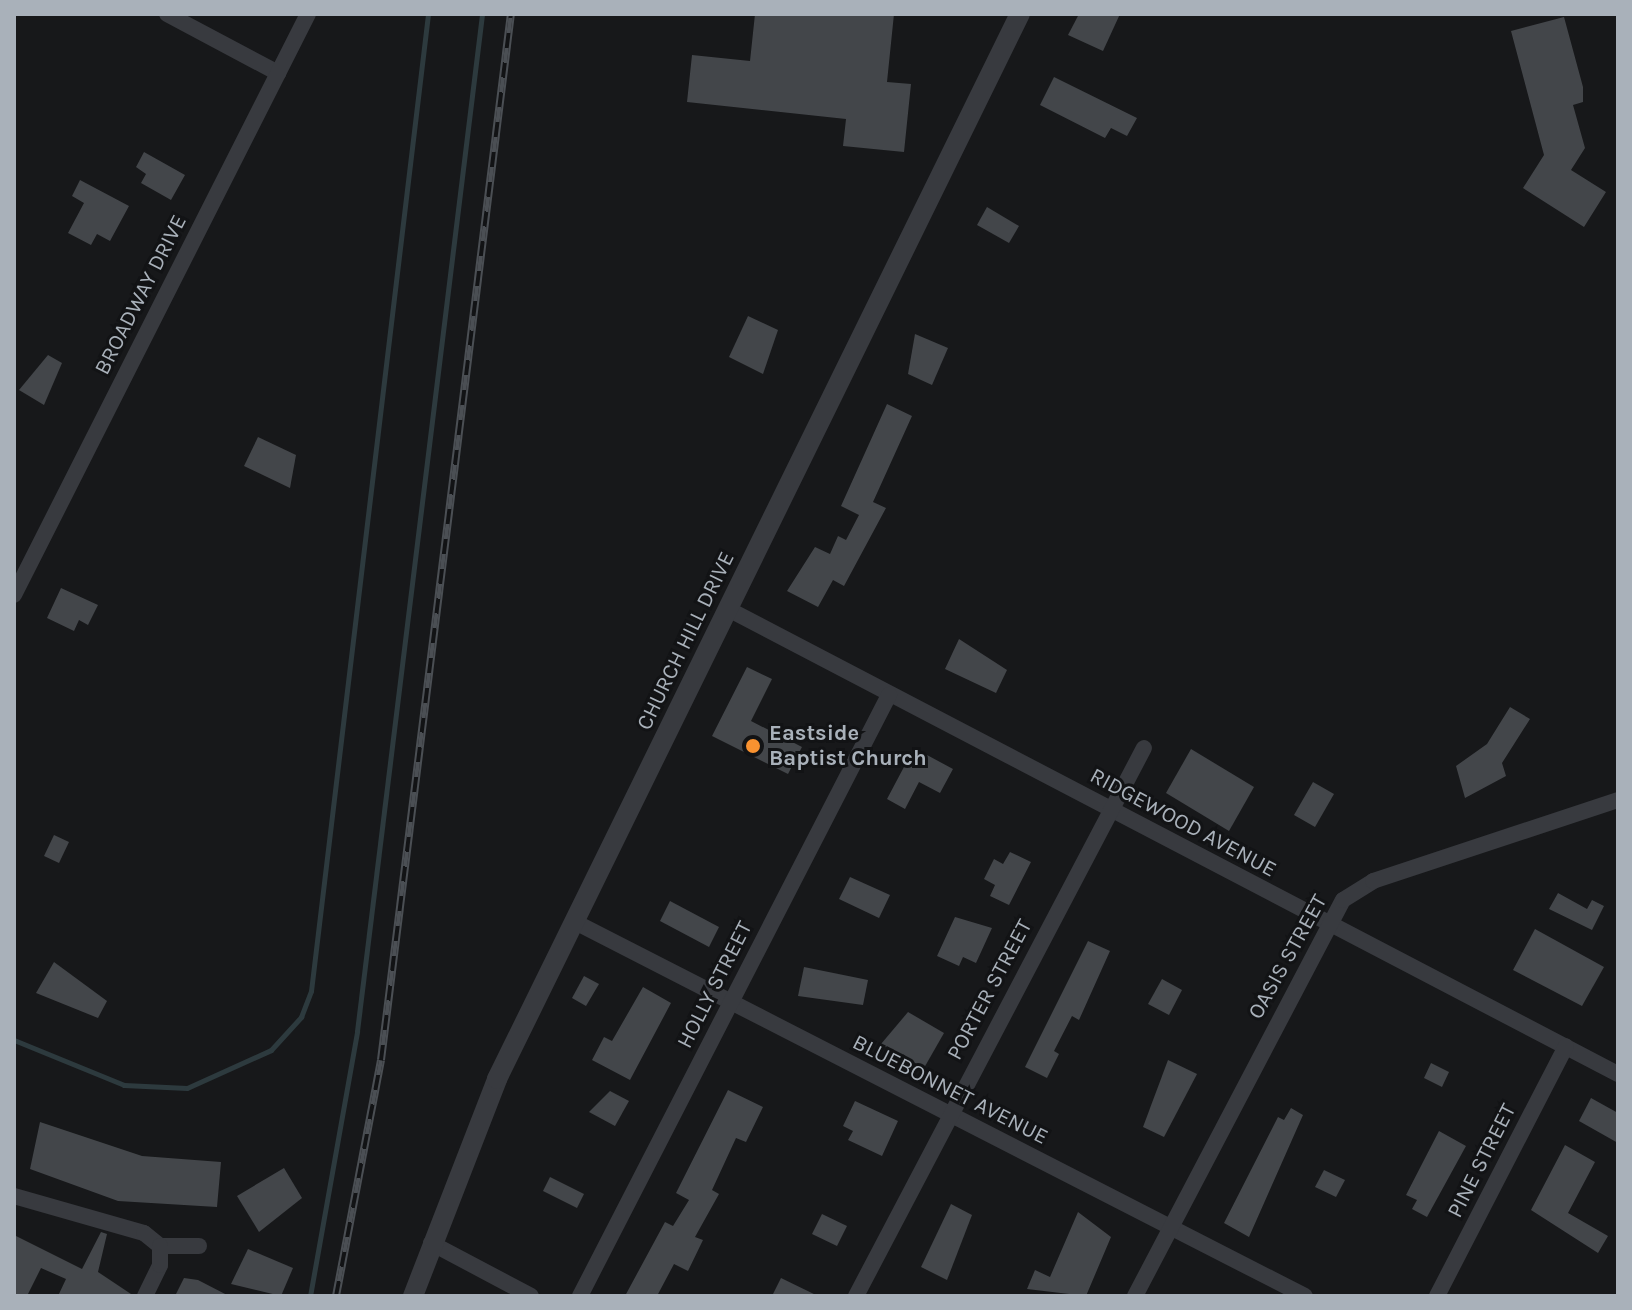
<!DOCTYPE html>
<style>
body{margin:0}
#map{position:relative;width:1632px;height:1310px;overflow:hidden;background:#17181a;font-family:Karla,sans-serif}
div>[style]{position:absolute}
.stream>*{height:5px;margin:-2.5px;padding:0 2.5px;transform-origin:2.5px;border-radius:2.5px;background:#2d3a3e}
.building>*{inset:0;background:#43464a}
.minor>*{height:16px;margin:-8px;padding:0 8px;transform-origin:8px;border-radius:8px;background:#383a3f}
.tertiary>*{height:20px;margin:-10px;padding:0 10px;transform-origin:10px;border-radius:10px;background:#383a3f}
.rail>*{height:8px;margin-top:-4px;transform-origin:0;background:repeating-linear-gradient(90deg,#121315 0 15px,#4b4f54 0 30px);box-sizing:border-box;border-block:2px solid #4b4f54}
.dots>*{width:22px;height:22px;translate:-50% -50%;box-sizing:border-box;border:4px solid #121315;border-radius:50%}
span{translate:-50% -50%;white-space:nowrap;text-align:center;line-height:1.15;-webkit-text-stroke:6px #121315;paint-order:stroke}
.street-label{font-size:22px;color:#a9b1ba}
.poi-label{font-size:22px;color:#a9b1ba;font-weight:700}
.left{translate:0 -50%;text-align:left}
.frame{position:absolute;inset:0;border:16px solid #a9b1ba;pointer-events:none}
</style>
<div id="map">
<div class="stream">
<div style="left:14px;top:1040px;width:119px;rotate:22.2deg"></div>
<div style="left:124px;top:1085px;width:63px;rotate:2.7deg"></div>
<div style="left:187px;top:1088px;width:92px;rotate:-24.3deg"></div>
<div style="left:271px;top:1050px;width:45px;rotate:-47.7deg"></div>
<div style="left:301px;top:1017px;width:28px;rotate:-69deg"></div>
<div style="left:311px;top:991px;width:984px;rotate:-83.17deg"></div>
<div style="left:310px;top:1296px;width:269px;rotate:-79.9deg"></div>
<div style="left:357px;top:1031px;width:1025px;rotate:-82.99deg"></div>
</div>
<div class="building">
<div style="clip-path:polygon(755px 14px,894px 14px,887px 82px,911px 84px,904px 152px,843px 146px,846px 119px,687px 102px,692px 55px,750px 61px)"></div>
<div style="clip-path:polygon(1079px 14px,1120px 14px,1103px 51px,1068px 35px)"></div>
<div style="clip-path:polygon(1564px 17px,1583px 87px,1583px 102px,1573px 105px,1585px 148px,1571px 170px,1606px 192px,1584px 227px,1523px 188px,1544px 155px,1511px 31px)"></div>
<div style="clip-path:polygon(1054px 77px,1137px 118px,1127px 136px,1111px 128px,1105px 138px,1040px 105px)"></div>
<div style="clip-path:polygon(144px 152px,185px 175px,171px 200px,141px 183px,146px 174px,136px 167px)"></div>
<div style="clip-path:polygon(80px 180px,129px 206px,110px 241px,97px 234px,91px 245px,68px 233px,84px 203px,72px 196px)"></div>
<div style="clip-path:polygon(987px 207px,1019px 226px,1009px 243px,977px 225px)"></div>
<div style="clip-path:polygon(748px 316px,778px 330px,763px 374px,729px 357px)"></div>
<div style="clip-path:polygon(915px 334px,948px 348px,932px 385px,908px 374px)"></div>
<div style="clip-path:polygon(48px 355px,62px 363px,44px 405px,19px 390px)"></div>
<div style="clip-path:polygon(887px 404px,912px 416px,873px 502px,886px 508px,844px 586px,833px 580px,818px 607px,787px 591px,815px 547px,830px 554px,838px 536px,846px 540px,859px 515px,841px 506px)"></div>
<div style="clip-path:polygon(258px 437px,296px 455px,290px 488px,244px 466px)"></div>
<div style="clip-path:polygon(61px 588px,98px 605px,88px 625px,79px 620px,74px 631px,47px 618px)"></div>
<div style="clip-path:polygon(959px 639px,1007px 670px,996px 693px,945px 669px)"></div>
<div style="clip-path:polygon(747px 667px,772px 679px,751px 721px,802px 747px,788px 774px,712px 736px)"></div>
<div style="clip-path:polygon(1510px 707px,1530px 719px,1502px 763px,1506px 776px,1465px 798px,1456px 766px,1487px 744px)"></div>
<div style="clip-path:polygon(914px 748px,953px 769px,940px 793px,919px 782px,905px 809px,887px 799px)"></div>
<div style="clip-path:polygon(1191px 749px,1254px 787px,1229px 831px,1166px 793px)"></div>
<div style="clip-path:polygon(1313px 782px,1334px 794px,1315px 827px,1294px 815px)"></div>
<div style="clip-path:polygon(54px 835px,69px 842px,59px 863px,44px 856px)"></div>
<div style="clip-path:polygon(1010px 852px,1031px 862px,1009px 905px,990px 896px,995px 885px,984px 879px,994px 859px,1003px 864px)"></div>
<div style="clip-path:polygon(850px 877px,890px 895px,879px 918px,839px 899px)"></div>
<div style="clip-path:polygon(1558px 893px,1587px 909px,1592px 900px,1604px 906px,1592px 930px,1549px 909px)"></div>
<div style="clip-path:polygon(670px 901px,719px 927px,709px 947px,660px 921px)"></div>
<div style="clip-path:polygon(955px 917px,992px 928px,976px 963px,963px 957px,959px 966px,937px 956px)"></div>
<div style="clip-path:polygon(1535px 929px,1604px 967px,1582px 1006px,1513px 970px)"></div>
<div style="clip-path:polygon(1088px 941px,1110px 951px,1079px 1020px,1072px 1016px,1054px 1051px,1059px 1054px,1047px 1078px,1025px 1067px)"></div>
<div style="clip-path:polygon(54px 962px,107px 1001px,98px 1018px,36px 993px)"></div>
<div style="clip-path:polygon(804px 967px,868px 980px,863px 1005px,798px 996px)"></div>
<div style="clip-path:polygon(584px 976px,599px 984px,586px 1006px,572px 998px)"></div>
<div style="clip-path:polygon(1162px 979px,1182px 990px,1169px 1015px,1148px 1004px)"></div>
<div style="clip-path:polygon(643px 987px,671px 1003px,630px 1080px,592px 1060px,604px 1037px,612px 1041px)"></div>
<div style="clip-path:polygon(908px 1012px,944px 1033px,924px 1068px,881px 1044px)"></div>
<div style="clip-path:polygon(1168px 1060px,1197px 1074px,1164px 1137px,1143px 1127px)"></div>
<div style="clip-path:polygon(1431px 1063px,1449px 1072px,1442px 1087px,1424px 1078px)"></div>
<div style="clip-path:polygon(728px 1090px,763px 1107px,746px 1142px,736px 1138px,712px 1190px,719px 1194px,695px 1237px,703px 1240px,688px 1271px,674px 1264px,657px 1296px,625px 1296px,665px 1222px,673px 1226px,689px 1200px,676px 1193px)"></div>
<div style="clip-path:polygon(610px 1091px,629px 1101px,615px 1126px,589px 1112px)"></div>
<div style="clip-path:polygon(1591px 1098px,1618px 1113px,1618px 1143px,1579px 1121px)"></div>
<div style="clip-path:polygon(855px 1101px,898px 1121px,882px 1156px,848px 1140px,853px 1131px,843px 1126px)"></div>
<div style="clip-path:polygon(1291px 1108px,1303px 1115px,1249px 1237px,1224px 1223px,1278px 1117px,1284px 1120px)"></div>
<div style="clip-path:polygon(40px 1122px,142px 1156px,221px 1162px,217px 1207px,118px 1201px,30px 1169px)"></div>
<div style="clip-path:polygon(1439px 1131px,1466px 1146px,1427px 1217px,1412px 1209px,1417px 1200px,1406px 1195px)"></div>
<div style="clip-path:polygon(1565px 1145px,1595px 1162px,1568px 1213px,1608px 1236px,1598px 1253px,1531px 1210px)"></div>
<div style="clip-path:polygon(284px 1168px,302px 1198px,259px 1232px,237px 1196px)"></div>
<div style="clip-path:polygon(1324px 1170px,1345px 1180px,1336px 1197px,1315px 1187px)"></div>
<div style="clip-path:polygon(550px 1177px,584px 1194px,577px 1208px,543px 1191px)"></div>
<div style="clip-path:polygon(951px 1204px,972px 1215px,947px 1280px,921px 1267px)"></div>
<div style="clip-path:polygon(1078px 1212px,1111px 1237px,1086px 1296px,1027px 1289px,1035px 1270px,1050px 1277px)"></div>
<div style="clip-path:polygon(822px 1214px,847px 1226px,837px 1246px,812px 1234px)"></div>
<div style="clip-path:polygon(101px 1232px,107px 1234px,98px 1272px,134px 1296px,58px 1296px,66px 1279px,41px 1268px,27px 1296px,14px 1296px,14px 1235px,82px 1269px)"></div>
<div style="clip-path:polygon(248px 1249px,293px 1268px,281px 1296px,231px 1284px)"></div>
<div style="clip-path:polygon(184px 1278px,198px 1280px,229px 1296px,175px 1296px)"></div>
<div style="clip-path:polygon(781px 1278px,818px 1296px,772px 1296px)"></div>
</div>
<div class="minor">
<div style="left:167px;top:14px;width:126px;rotate:28deg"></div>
<div style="left:14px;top:595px;width:651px;rotate:-63.16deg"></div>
<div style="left:728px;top:609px;width:1004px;rotate:27.59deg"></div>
<div style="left:575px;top:922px;width:820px;rotate:27.13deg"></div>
<div style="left:14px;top:1196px;width:135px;rotate:15.9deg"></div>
<div style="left:144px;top:1233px;width:21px;rotate:39deg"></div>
<div style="left:160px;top:1246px;width:39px"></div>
<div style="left:431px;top:1243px;width:113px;rotate:27.9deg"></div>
<div style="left:145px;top:1296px;width:34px;rotate:-64deg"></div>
<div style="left:160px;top:1265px;width:19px;rotate:-90deg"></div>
<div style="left:580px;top:1296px;width:676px;rotate:-62.79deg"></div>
<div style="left:856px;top:1296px;width:619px;rotate:-62.28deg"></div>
<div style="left:1135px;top:1296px;width:447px;rotate:-62.3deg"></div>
<div style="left:1343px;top:900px;width:36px;rotate:-32deg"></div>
<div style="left:1373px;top:881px;width:258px;rotate:-18.3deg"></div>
<div style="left:1437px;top:1296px;width:281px;rotate:-62.7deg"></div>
</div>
<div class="tertiary">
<div style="left:413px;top:1296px;width:233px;rotate:-68.8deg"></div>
<div style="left:497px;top:1079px;width:1186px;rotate:-63.85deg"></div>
</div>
<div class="rail">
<div style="left:336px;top:1296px;width:240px;rotate:-79.2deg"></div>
<div style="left:381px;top:1060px;width:1054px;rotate:-82.92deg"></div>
</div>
<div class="dots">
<div style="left:753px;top:746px;background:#f99230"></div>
</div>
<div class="street-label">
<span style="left:141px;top:295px;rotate:-63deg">BROADWAY DRIVE</span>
<span style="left:686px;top:641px;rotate:-64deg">CHURCH HILL DRIVE</span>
<span style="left:1183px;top:823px;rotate:28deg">RIDGEWOOD AVENUE</span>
<span style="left:1288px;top:957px;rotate:-61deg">OASIS STREET</span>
<span style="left:715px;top:985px;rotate:-63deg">HOLLY STREET</span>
<span style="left:990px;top:990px;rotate:-62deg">PORTER STREET</span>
<span style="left:950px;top:1090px;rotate:27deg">BLUEBONNET AVENUE</span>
<span style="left:1482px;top:1161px;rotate:-63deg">PINE STREET</span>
</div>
<div class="poi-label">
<span class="left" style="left:769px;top:746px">Eastside<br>Baptist Church</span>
</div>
<div class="frame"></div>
</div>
